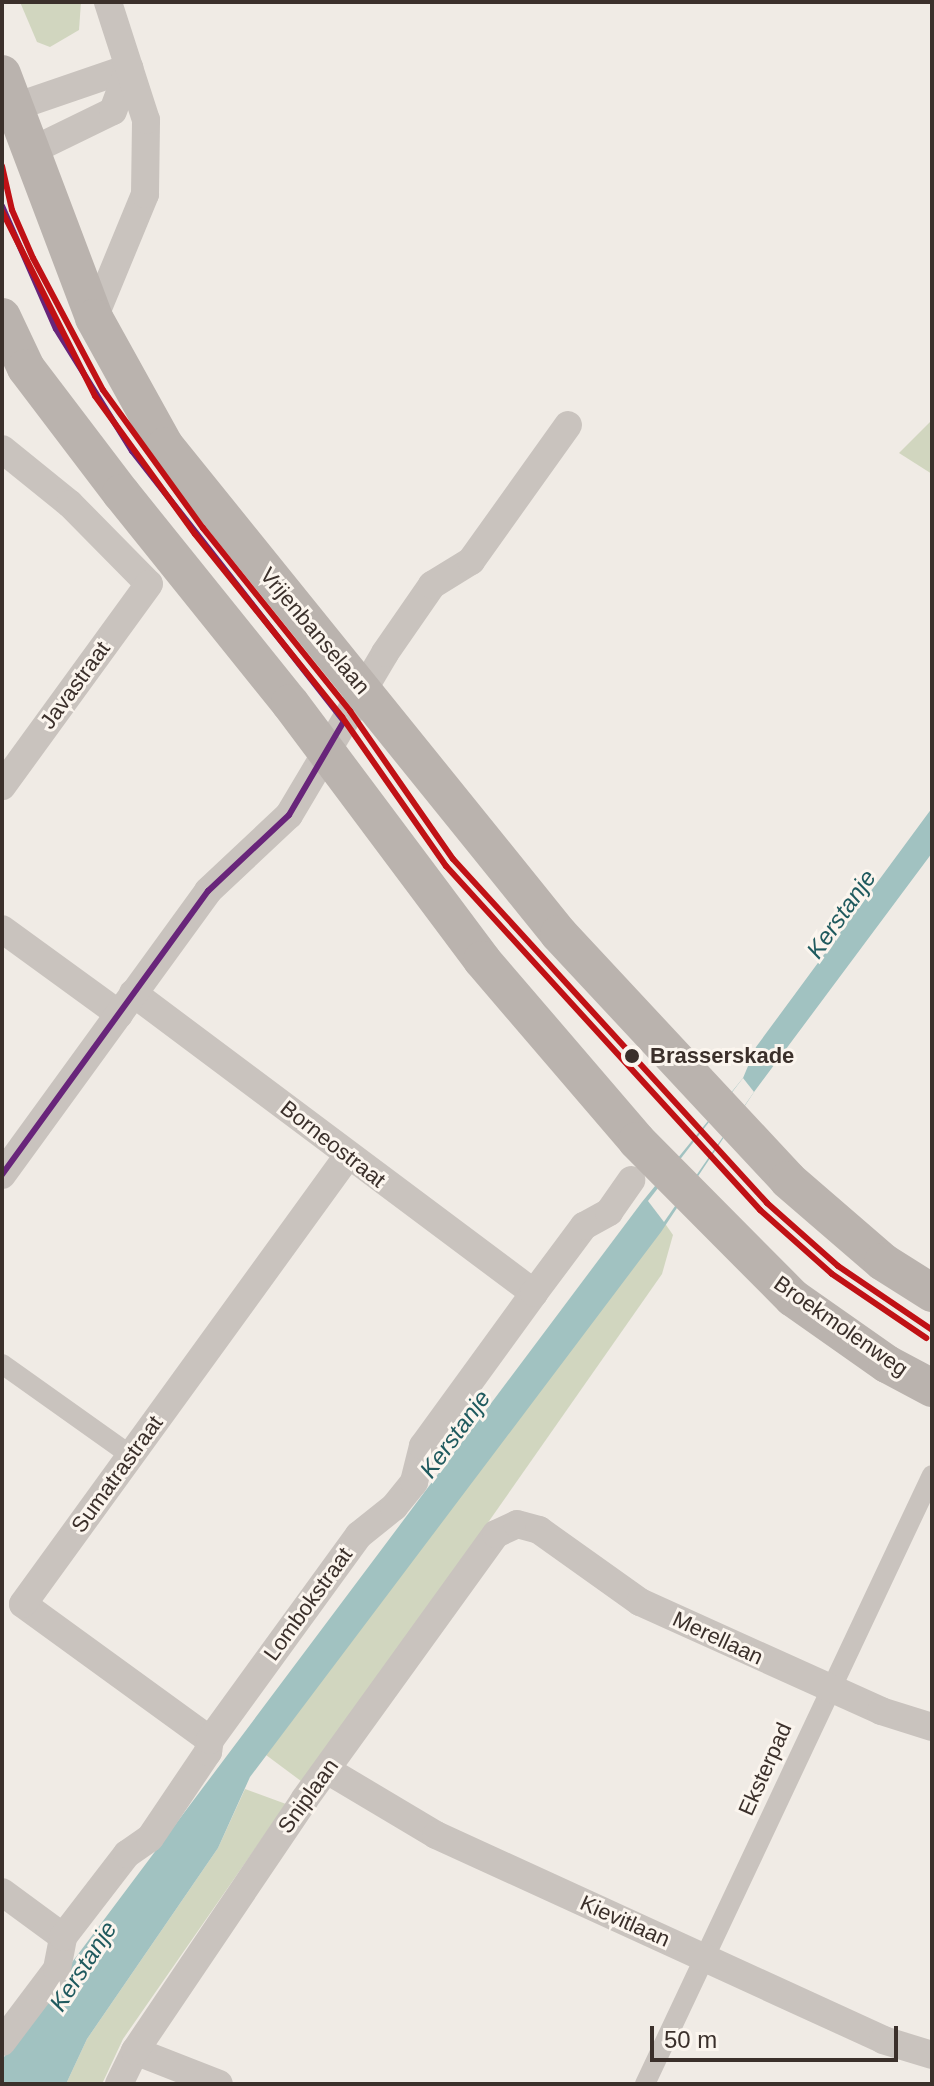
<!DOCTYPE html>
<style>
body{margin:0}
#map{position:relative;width:934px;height:2086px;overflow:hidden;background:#f0ebe5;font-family:Arial,sans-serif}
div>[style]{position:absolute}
.green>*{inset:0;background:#d1d6bf}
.water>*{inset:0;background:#a1c2c1}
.pier>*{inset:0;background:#f0ebe5}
.pedestrian>*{height:20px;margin:-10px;padding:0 10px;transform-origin:10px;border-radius:10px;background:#c9c3be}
.minor>*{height:28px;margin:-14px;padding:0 14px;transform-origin:14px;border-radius:14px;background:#c9c3be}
.secondary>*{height:38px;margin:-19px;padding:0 19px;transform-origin:19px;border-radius:19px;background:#bab3ae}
.bus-1>*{height:6px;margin:-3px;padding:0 3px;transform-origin:3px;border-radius:3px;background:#68257a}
.tram-1>*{height:6px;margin:-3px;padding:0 3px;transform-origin:3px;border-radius:3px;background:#c01115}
.tram-2>*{height:6px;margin:-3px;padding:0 3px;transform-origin:3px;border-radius:3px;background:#c01115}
.dots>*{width:22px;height:22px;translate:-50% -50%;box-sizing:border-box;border:4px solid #fbf5ee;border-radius:50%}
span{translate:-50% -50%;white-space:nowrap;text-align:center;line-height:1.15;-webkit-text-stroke:6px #fbf5ee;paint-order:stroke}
.street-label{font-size:22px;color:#3b302b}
.stop-label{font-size:22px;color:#3b302b;font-weight:700}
.left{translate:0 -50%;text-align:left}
.water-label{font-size:24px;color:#1f5a5e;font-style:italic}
.frame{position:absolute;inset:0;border:4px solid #3b302b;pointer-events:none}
.scale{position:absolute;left:650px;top:2026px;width:248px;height:36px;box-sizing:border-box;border:4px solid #3b302b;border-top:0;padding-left:10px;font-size:24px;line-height:28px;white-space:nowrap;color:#3b302b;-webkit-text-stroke:6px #fbf5ee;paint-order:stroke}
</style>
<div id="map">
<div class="green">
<div style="clip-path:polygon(20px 2px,81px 2px,79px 30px,50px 47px,37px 42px)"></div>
<div style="clip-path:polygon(932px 420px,932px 474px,899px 453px)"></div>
<div style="clip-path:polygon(664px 1222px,673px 1235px,662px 1274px,305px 1784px,266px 1755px)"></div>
<div style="clip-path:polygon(245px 1789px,286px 1804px,123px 2039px,102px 2084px,66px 2084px,87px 2039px,218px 1848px)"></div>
</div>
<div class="water">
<div style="clip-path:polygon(932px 808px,932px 853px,754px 1092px,661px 1232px,250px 1777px,218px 1848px,87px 2039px,66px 2084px,2px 2084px,2px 2060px,37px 2009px,642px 1202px,743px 1078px,756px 1047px)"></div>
</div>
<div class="pier">
<div style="clip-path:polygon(743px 1078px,754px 1092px,664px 1222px,648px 1201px)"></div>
</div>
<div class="pedestrian">
<div style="left:2px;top:1364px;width:157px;rotate:35.4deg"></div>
<div style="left:645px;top:2084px;width:673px;rotate:-64.77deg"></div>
</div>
<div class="minor">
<div style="left:12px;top:108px;width:124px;rotate:-18.9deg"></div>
<div style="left:29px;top:152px;width:93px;rotate:-26deg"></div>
<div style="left:113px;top:111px;width:46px;rotate:-69.6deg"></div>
<div style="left:94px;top:318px;width:134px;rotate:-67.6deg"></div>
<div style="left:145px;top:194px;width:74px;rotate:-89.2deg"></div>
<div style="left:146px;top:120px;width:124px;rotate:-107.9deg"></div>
<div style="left:2px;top:449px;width:87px;rotate:39deg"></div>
<div style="left:70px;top:504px;width:112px;rotate:45.4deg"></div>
<div style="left:149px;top:584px;width:250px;rotate:126deg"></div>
<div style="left:2px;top:929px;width:145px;rotate:36deg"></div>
<div style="left:133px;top:993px;width:501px;rotate:36.8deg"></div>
<div style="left:2px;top:1175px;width:351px;rotate:-54deg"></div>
<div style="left:208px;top:891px;width:111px;rotate:-43.2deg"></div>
<div style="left:289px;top:815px;width:188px;rotate:-59.3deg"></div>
<div style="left:385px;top:653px;width:83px;rotate:-55.3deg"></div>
<div style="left:432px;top:585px;width:46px;rotate:-31.6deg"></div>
<div style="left:471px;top:561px;width:167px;rotate:-54.5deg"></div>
<div style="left:210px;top:1740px;width:231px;rotate:-144deg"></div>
<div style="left:23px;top:1604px;width:552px;rotate:-54.06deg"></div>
<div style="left:327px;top:1770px;width:127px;rotate:30.8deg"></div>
<div style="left:436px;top:1835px;width:492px;rotate:24.6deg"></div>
<div style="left:883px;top:2040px;width:51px;rotate:17deg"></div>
<div style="left:2px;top:1892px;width:76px;rotate:36.4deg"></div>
<div style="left:2px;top:2042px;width:91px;rotate:-53deg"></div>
<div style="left:57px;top:1969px;width:33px;rotate:-79deg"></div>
<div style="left:63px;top:1937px;width:105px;rotate:-52.4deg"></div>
<div style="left:127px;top:1854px;width:28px;rotate:-35deg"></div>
<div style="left:150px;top:1838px;width:104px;rotate:-56deg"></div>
<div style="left:208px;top:1752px;width:12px;rotate:-81deg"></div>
<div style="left:210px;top:1740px;width:253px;rotate:-54deg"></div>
<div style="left:359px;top:1535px;width:45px;rotate:-38.7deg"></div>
<div style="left:394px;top:1507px;width:32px;rotate:-51deg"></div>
<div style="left:414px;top:1482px;width:37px;rotate:-76deg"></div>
<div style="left:423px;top:1446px;width:189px;rotate:-54deg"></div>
<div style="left:534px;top:1293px;width:84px;rotate:-53.3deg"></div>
<div style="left:584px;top:1226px;width:29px;rotate:-29deg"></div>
<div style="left:609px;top:1212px;width:39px;rotate:-55deg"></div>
<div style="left:135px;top:2051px;width:90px;rotate:21.4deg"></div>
<div style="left:119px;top:2084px;width:37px;rotate:-64deg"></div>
<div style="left:135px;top:2051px;width:303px;rotate:-56deg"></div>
<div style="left:304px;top:1800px;width:328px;rotate:-54.2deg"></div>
<div style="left:496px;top:1534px;width:23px;rotate:-25deg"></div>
<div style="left:517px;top:1524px;width:23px;rotate:15deg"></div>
<div style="left:539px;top:1530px;width:124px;rotate:35.5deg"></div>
<div style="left:640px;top:1602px;width:265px;rotate:24.3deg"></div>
<div style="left:881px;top:1711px;width:53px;rotate:17.4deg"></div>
</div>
<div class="secondary">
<div style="left:2px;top:74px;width:261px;rotate:69.3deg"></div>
<div style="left:94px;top:318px;width:146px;rotate:61deg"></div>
<div style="left:165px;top:446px;width:627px;rotate:51.08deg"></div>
<div style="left:559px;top:934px;width:336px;rotate:47deg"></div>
<div style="left:788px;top:1180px;width:125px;rotate:40.8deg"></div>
<div style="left:883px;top:1262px;width:58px;rotate:32.3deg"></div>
<div style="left:2px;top:317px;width:56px;rotate:64.8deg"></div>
<div style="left:26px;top:368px;width:157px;rotate:52.8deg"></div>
<div style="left:121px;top:493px;width:270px;rotate:51.2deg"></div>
<div style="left:290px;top:703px;width:321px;rotate:53.2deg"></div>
<div style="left:482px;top:960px;width:238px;rotate:49.4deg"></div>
<div style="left:637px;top:1141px;width:221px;rotate:45.2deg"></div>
<div style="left:793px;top:1298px;width:115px;rotate:35.1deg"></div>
<div style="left:887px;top:1364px;width:51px;rotate:28.1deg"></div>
</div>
<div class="bus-1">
<div style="left:2px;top:206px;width:134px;rotate:66.3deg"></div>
<div style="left:56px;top:329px;width:144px;rotate:58.1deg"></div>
<div style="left:132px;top:451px;width:343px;rotate:51.9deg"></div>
<div style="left:344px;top:721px;width:109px;rotate:120.3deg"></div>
<div style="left:289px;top:815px;width:111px;rotate:136.8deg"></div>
<div style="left:208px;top:891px;width:351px;rotate:126deg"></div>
</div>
<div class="tram-1">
<div style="left:2px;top:166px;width:45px;rotate:77.2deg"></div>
<div style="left:12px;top:210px;width:52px;rotate:66.4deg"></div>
<div style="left:33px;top:258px;width:149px;rotate:62.1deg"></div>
<div style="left:103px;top:390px;width:170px;rotate:54.1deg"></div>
<div style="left:203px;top:528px;width:235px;rotate:51.2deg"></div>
<div style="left:350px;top:711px;width:180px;rotate:55.2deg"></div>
<div style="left:453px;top:859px;width:466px;rotate:47.6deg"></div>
<div style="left:767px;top:1203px;width:95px;rotate:41.6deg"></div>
<div style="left:838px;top:1266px;width:114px;rotate:34.2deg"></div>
</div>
<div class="tram-2">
<div style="left:2px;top:211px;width:207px;rotate:63.3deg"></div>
<div style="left:95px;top:396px;width:170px;rotate:54.1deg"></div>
<div style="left:195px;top:534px;width:235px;rotate:51.2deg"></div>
<div style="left:342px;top:717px;width:182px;rotate:55.1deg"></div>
<div style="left:446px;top:866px;width:466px;rotate:47.6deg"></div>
<div style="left:760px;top:1210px;width:96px;rotate:41.6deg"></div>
<div style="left:832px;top:1274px;width:114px;rotate:34.2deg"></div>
</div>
<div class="dots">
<div style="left:632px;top:1056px;background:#3b302b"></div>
</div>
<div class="street-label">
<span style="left:315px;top:631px;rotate:50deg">Vrijenbanselaan</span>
<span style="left:75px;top:685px;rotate:-54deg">Javastraat</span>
<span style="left:333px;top:1144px;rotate:38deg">Borneostraat</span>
<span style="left:841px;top:1326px;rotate:35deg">Broekmolenweg</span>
<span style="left:117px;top:1474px;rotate:-54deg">Sumatrastraat</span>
<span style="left:308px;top:1604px;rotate:-54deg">Lombokstraat</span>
<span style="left:718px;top:1638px;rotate:25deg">Merellaan</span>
<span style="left:765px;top:1769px;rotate:-66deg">Eksterpad</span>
<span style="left:308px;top:1796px;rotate:-54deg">Sniplaan</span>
<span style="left:625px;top:1921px;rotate:24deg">Kievitlaan</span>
</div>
<div class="stop-label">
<span class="left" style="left:650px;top:1056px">Brasserskade</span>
</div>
<div class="water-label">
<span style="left:841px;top:914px;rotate:-55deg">Kerstanje</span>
<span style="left:455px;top:1434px;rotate:-54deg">Kerstanje</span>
<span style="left:83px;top:1966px;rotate:-57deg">Kerstanje</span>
</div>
<div class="frame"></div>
<div class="scale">50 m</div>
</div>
